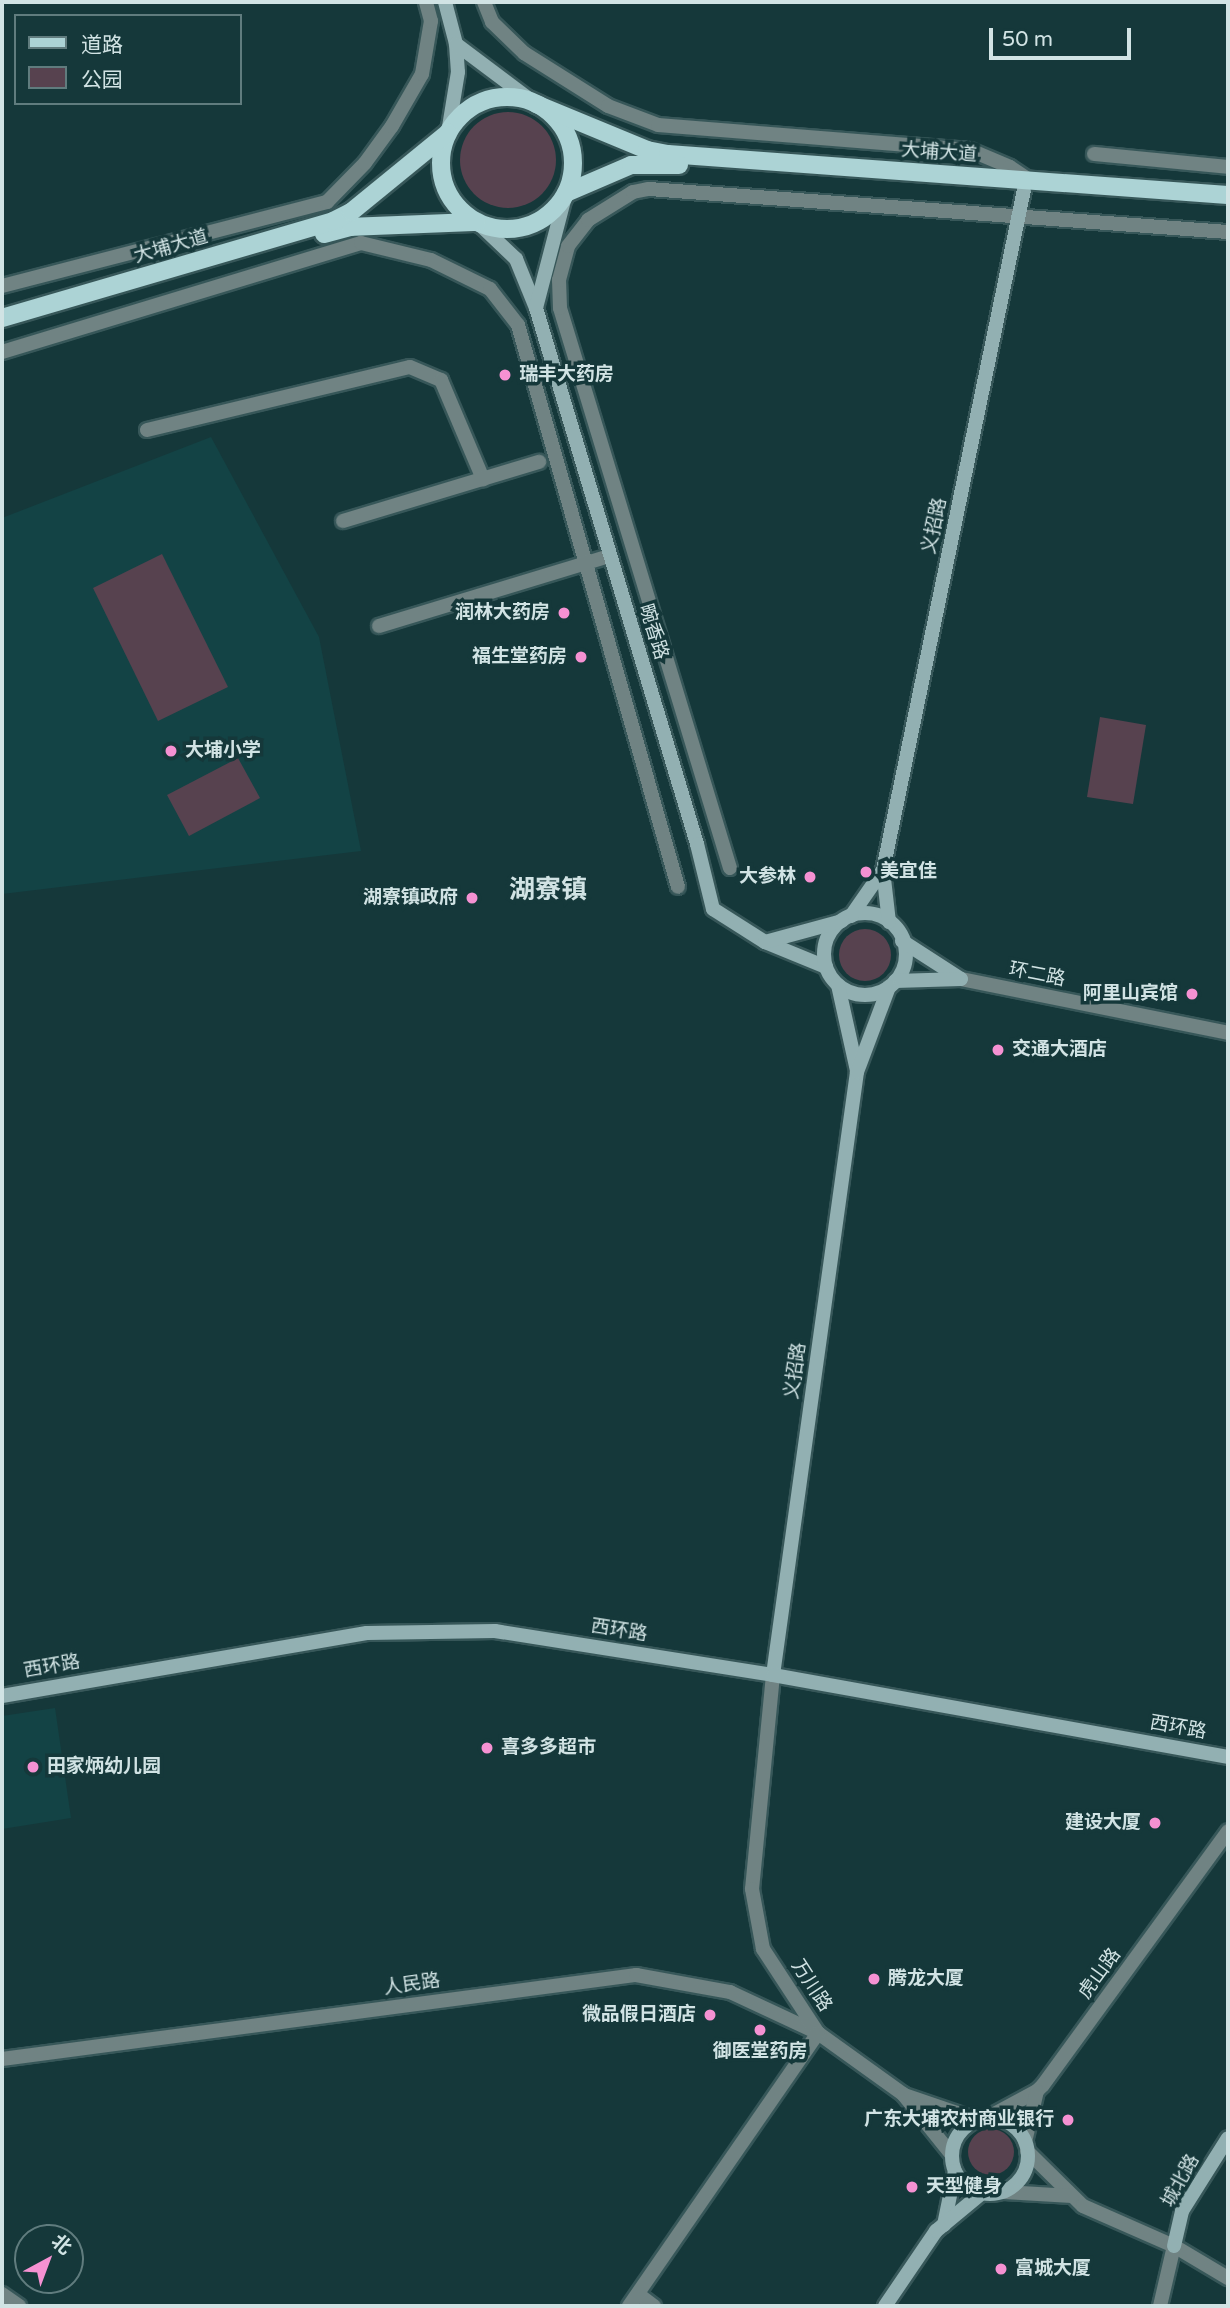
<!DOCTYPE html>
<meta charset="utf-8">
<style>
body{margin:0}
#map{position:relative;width:1230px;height:2308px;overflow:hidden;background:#15383a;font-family:"Varela Round","Noto Sans SC",sans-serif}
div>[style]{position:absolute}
.built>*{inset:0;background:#134345}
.green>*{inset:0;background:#57424f}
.round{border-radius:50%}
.roads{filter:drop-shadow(2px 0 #375759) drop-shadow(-2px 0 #375759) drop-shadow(0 2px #375759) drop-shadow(0 -2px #375759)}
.minor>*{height:14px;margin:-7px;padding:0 7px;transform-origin:7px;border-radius:7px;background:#708383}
.tertiary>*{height:14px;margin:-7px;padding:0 7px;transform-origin:7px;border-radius:7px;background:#708383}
.secondary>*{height:14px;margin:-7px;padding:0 7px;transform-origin:7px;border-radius:7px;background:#92b0b2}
.secondary>.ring{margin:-7px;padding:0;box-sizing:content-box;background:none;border:14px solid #92b0b2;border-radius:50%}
.primary>*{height:18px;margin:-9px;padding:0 9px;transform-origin:9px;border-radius:9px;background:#acd3d5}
.primary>.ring{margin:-9px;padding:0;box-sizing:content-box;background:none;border:18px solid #acd3d5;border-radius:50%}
.dots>*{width:19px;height:19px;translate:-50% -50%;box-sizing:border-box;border:4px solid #15383a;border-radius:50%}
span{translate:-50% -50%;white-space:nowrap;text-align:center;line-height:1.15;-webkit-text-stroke:7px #15383a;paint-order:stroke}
.street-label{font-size:19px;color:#d1e3e4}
.poi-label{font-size:19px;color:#d1e3e4;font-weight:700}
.left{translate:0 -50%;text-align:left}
.right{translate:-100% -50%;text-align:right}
.district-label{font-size:26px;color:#d1e3e4;font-weight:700}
.frame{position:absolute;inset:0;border:4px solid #d1e3e4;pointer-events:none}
.legend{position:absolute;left:14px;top:14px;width:228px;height:91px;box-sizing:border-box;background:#15383a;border:2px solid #607c7e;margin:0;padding:9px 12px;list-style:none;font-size:21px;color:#d1e3e4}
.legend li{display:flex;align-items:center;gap:14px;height:35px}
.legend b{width:35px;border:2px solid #607c7e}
.north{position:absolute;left:14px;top:2224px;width:70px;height:70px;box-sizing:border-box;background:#15383a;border:2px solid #607c7e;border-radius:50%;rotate:41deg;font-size:19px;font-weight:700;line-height:28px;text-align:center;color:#d1e3e4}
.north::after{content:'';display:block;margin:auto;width:24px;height:32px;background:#f591d2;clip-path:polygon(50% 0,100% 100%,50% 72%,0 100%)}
.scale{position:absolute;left:989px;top:28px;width:142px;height:32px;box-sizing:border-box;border:4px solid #d1e3e4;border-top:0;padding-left:9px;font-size:21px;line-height:24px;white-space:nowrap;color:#d1e3e4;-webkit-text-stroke:5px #15383a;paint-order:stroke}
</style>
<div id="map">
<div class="built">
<div style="clip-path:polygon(211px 437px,319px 637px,361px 851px,2px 894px,2px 518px)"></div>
<div style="clip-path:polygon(55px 1708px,71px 1818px,2px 1829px,2px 1716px)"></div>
</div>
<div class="green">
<div class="round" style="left:460px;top:112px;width:96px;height:96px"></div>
<div style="clip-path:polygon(162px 554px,228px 687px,158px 721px,93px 588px)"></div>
<div style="clip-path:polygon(1100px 717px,1146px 725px,1133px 804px,1087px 797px)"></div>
<div style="clip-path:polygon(238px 758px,260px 798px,189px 836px,167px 795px)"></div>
<div class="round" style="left:839px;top:929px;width:52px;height:52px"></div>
<div class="round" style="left:968px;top:2129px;width:46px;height:46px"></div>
</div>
<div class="roads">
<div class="minor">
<div style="left:484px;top:2px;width:22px;rotate:68deg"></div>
<div style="left:492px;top:22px;width:45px;rotate:44.1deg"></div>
<div style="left:524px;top:53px;width:99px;rotate:32.2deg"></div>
<div style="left:608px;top:106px;width:53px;rotate:20.8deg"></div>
<div style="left:658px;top:125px;width:313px;rotate:4.6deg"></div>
<div style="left:970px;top:150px;width:43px;rotate:23deg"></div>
<div style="left:1010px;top:167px;width:23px;rotate:34deg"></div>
<div style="left:1094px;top:154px;width:135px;rotate:5.5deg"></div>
<div style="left:2px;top:286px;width:336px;rotate:-14.5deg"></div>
<div style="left:327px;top:202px;width:54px;rotate:-45.7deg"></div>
<div style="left:365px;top:163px;width:46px;rotate:-53.9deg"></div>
<div style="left:392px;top:126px;width:60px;rotate:-60deg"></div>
<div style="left:422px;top:74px;width:54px;rotate:-80.4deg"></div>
<div style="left:431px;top:21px;width:20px;rotate:-105deg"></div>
<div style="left:2px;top:352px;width:375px;rotate:-16.9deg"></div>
<div style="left:361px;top:243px;width:72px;rotate:13.7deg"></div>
<div style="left:431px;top:260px;width:66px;rotate:26.2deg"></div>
<div style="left:490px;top:289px;width:46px;rotate:52.1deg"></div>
<div style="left:518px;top:325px;width:584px;rotate:74.11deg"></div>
<div style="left:147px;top:430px;width:270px;rotate:-13.5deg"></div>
<div style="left:410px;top:367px;width:34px;rotate:23deg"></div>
<div style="left:441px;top:380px;width:108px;rotate:67deg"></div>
<div style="left:343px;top:521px;width:205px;rotate:-16.8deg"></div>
<div style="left:379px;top:626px;width:241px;rotate:-16.9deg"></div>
<div style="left:730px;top:868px;width:585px;rotate:-106.89deg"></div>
<div style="left:560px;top:308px;width:28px;rotate:-92deg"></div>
<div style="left:559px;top:280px;width:35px;rotate:-75deg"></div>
<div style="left:568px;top:246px;width:33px;rotate:-52deg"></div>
<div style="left:588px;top:220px;width:53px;rotate:-31.9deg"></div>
<div style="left:633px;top:192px;width:16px;rotate:-11deg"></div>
<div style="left:649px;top:189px;width:581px;rotate:4.25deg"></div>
<div style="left:2px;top:2059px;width:640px;rotate:-7.55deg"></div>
<div style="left:636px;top:1975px;width:96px;rotate:10.3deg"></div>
<div style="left:730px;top:1992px;width:97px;rotate:25deg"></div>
<div style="left:2px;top:2294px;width:21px;rotate:35deg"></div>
<div style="left:638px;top:2294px;width:20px;rotate:37deg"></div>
</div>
<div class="tertiary">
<div style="left:961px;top:979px;width:272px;rotate:11.4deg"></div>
<div style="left:773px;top:1675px;width:215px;rotate:95.6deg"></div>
<div style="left:752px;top:1889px;width:61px;rotate:79.6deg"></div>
<div style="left:763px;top:1949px;width:100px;rotate:56.8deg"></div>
<div style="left:818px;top:2033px;width:105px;rotate:35.7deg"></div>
<div style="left:903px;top:2094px;width:78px;rotate:51.2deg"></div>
<div style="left:904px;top:2095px;width:78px;rotate:18.7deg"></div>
<div style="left:985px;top:2119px;width:59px;rotate:-28.3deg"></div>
<div style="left:1037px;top:2091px;width:8px;rotate:-45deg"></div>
<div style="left:1043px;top:2085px;width:314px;rotate:-53.9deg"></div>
<div style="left:1025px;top:2142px;width:52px;rotate:-76.8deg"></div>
<div style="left:1027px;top:2151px;width:78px;rotate:44.5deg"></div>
<div style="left:1083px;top:2206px;width:99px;rotate:23.7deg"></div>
<div style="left:1174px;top:2246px;width:63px;rotate:30.7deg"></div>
<div style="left:1004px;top:2192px;width:68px;rotate:3.4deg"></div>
<div style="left:629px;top:2306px;width:332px;rotate:-55.3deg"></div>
<div style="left:1160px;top:2306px;width:62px;rotate:-76.9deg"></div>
</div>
<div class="secondary">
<div style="left:445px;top:2px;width:43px;rotate:75.3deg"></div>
<div style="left:456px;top:44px;width:28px;rotate:86deg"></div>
<div style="left:458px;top:72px;width:62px;rotate:99.3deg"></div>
<div style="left:456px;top:44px;width:100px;rotate:36.9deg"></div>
<div style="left:477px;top:222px;width:54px;rotate:43.5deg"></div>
<div style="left:516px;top:259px;width:53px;rotate:67.8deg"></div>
<div style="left:536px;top:308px;width:560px;rotate:73.28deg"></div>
<div style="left:697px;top:844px;width:67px;rotate:76.2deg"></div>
<div style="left:713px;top:909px;width:62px;rotate:32.4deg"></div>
<div style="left:765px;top:942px;width:66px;rotate:22.3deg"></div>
<div style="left:536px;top:308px;width:119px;rotate:-75.4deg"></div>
<div class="ring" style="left:824px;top:913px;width:68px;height:68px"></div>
<div style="left:851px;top:916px;width:56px;rotate:-55.2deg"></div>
<div style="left:889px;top:922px;width:52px;rotate:-96.6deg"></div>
<div style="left:883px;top:870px;width:694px;rotate:-78.29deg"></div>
<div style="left:902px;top:941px;width:70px;rotate:32.8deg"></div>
<div style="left:765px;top:942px;width:80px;rotate:-15.3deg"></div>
<div style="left:895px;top:981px;width:66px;rotate:-1.7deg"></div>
<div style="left:838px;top:985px;width:88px;rotate:77.5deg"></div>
<div style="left:773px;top:1675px;width:609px;rotate:-82.07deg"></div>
<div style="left:857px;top:1072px;width:91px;rotate:-69.4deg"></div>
<div style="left:2px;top:1696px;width:370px;rotate:-9.8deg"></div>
<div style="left:367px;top:1633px;width:128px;rotate:-0.9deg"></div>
<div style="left:495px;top:1631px;width:281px;rotate:9deg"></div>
<div style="left:773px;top:1675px;width:462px;rotate:10.2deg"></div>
<div class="ring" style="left:952px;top:2118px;width:62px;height:62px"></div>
<div style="left:944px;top:2225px;width:55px;rotate:-78.5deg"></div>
<div style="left:1174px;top:2246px;width:36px;rotate:-77deg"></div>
<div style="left:1182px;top:2211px;width:86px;rotate:-57.8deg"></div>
<div style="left:885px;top:2306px;width:91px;rotate:-55.8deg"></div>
<div style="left:936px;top:2231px;width:60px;rotate:-39.6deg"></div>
</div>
<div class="primary">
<div class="ring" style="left:441px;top:97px;width:114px;height:114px"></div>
<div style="left:536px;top:104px;width:120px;rotate:22.5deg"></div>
<div style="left:647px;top:150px;width:21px;rotate:11deg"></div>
<div style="left:668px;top:154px;width:561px;rotate:4.19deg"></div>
<div style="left:566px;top:193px;width:71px;rotate:-23.3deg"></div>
<div style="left:631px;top:165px;width:48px"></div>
<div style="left:324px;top:234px;width:28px;rotate:-15deg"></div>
<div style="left:351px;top:227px;width:126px;rotate:-2.3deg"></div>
<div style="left:2px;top:318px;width:345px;rotate:-16.3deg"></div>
<div style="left:333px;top:221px;width:20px;rotate:-27deg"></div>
<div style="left:351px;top:212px;width:125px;rotate:-39.2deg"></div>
</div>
</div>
<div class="dots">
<div style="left:505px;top:375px;background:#f591d2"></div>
<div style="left:564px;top:613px;background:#f591d2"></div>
<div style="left:581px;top:657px;background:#f591d2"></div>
<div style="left:171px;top:751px;background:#f591d2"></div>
<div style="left:866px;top:872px;background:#f591d2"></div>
<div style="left:810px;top:877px;background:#f591d2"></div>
<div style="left:472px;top:898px;background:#f591d2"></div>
<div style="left:1192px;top:994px;background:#f591d2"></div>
<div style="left:998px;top:1050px;background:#f591d2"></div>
<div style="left:487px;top:1748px;background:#f591d2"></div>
<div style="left:33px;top:1767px;background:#f591d2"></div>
<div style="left:1155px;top:1823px;background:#f591d2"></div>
<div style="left:874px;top:1979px;background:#f591d2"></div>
<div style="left:710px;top:2015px;background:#f591d2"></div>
<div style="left:760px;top:2030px;background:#f591d2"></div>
<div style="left:1068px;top:2120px;background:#f591d2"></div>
<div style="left:912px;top:2187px;background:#f591d2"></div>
<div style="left:1001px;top:2269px;background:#f591d2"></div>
</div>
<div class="street-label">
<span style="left:939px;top:153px;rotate:4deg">大埔大道</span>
<span style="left:171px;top:247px;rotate:-16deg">大埔大道</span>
<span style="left:935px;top:526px;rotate:-78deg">义招路</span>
<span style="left:653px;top:632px;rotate:73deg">畹香路</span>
<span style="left:1037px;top:975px;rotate:11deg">环二路</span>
<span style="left:796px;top:1371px;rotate:-82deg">义招路</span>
<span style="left:619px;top:1631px;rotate:9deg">西环路</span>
<span style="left:52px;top:1667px;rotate:-10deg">西环路</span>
<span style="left:1178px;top:1728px;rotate:10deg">西环路</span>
<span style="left:1100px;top:1974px;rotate:-54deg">虎山路</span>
<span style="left:412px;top:1985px;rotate:-8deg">人民路</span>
<span style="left:811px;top:1986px;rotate:57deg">万川路</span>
<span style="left:1181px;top:2181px;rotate:-61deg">城北路</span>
</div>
<div class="poi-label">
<span class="left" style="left:519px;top:375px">瑞丰大药房</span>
<span class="right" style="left:550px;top:613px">润林大药房</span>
<span class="right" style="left:567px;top:657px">福生堂药房</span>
<span class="left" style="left:185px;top:751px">大埔小学</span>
<span class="left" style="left:880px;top:872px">美宜佳</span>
<span class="right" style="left:796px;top:877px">大参林</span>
<span class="right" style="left:458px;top:898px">湖寮镇政府</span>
<span class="right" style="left:1178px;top:994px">阿里山宾馆</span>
<span class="left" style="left:1012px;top:1050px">交通大酒店</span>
<span class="left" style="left:501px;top:1748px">喜多多超市</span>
<span class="left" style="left:47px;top:1767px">田家炳幼儿园</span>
<span class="right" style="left:1141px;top:1823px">建设大厦</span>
<span class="left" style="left:888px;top:1979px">腾龙大厦</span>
<span class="right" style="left:696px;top:2015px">微品假日酒店</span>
<span style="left:760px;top:2052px">御医堂药房</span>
<span class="right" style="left:1054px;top:2120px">广东大埔农村商业银行</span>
<span class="left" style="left:926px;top:2187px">天型健身</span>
<span class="left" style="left:1015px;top:2269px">富城大厦</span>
</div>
<div class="district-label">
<span style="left:548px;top:890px">湖寮镇</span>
</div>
<div class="frame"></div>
<ul class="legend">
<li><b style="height:9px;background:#acd3d5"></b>道路</li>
<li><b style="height:19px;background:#57424f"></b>公园</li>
</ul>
<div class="north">北</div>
<div class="scale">50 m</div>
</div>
